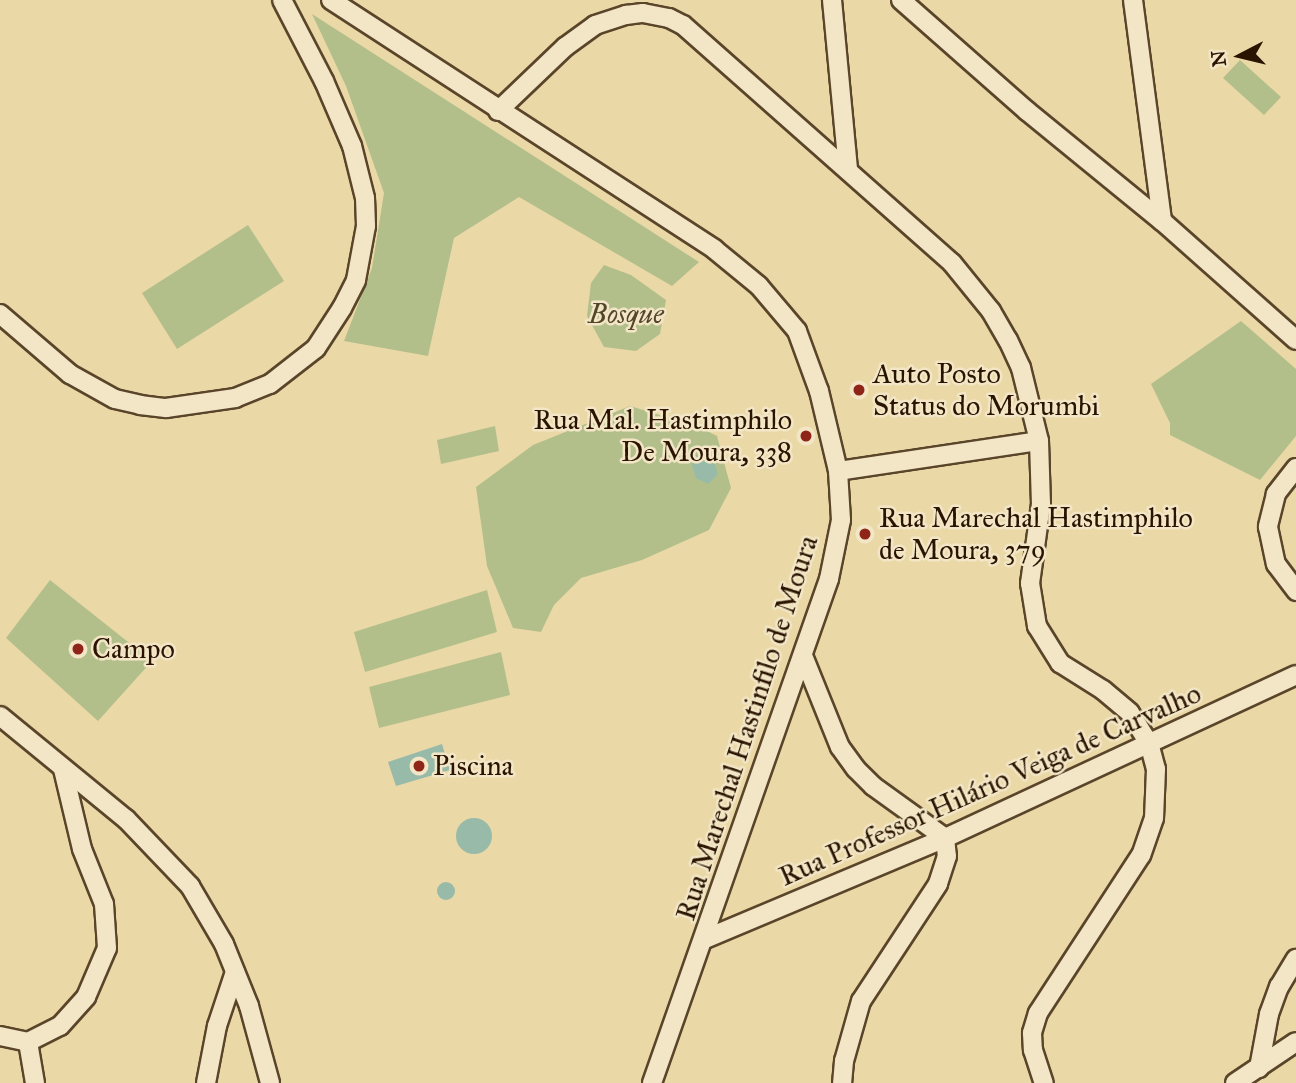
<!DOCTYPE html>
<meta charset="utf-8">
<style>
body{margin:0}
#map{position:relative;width:1296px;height:1083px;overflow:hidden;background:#ebd8a7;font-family:"IM FELL Great Primer",serif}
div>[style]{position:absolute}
.green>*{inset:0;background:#b3bf8a}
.water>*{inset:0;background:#98baa8}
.round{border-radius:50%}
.roads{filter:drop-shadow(2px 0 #5a452a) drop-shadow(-2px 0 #5a452a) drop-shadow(0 2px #5a452a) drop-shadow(0 -2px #5a452a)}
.minor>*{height:18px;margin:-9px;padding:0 9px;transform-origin:9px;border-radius:9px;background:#f2e6c6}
.dots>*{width:19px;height:19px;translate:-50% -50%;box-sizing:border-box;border:4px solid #f2e6c6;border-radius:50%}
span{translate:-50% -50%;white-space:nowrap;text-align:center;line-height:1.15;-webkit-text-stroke:5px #f2e6c6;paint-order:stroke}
.park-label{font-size:28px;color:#534729;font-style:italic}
.poi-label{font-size:28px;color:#2a1400}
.left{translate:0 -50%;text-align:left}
.right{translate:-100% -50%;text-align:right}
.street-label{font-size:28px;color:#2a1400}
.north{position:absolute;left:1205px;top:21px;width:70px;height:70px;-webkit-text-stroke:5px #f2e6c6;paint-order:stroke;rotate:263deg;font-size:19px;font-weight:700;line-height:28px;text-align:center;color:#2a1400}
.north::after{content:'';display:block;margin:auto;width:24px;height:32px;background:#2a1400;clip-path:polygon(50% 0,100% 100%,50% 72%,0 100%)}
</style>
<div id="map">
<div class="green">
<div style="clip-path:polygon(312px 14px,699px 262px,672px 286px,519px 197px,454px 238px,428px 356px,344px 341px,372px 268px,384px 193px,346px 86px)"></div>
<div style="clip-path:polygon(1240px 60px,1281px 97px,1264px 115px,1223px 78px)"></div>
<div style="clip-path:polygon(248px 225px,284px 281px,177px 349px,142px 293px)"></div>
<div style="clip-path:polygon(604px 265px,631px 275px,666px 300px,660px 334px,636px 351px,604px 347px,587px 316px,591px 283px)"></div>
<div style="clip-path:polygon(1241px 321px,1296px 369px,1296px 436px,1260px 480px,1170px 435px,1170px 423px,1151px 384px)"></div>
<div style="clip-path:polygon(630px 406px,699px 427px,717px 436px,731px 488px,709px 530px,642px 560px,581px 578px,554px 605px,541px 632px,513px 628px,487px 566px,476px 487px,533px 445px)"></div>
<div style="clip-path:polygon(495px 426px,499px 451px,441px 464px,437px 440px)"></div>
<div style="clip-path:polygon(50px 580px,152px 661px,98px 721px,6px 638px)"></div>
<div style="clip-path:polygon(487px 590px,497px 632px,365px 672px,354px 632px)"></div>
<div style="clip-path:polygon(501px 652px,510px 695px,379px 728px,369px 687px)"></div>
</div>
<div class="water">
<div style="clip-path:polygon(708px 446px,718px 474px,708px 484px,696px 478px,692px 465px,696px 456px)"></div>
<div style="clip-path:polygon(442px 744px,450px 770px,396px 786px,388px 762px)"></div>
<div class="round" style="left:456px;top:818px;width:36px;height:36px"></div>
<div class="round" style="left:437px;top:882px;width:18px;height:18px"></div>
</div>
<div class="roads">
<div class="minor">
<div style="left:331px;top:0;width:457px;rotate:33deg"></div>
<div style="left:714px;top:249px;width:58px;rotate:39.4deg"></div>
<div style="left:759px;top:286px;width:59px;rotate:49.8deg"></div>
<div style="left:797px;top:331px;width:64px;rotate:69.9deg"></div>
<div style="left:819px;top:391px;width:82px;rotate:76.6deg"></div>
<div style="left:838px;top:471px;width:49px;rotate:86.5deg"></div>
<div style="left:841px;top:520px;width:60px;rotate:101.5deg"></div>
<div style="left:829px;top:579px;width:534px;rotate:109.35deg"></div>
<div style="left:832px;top:0;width:171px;rotate:84.6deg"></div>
<div style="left:901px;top:0;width:168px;rotate:41.4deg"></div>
<div style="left:1027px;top:111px;width:174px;rotate:39.2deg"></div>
<div style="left:1162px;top:221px;width:179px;rotate:41.6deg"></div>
<div style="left:1133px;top:0;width:223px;rotate:82.5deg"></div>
<div style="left:498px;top:111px;width:93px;rotate:-43.7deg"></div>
<div style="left:565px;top:47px;width:37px;rotate:-36deg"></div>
<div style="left:595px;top:25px;width:33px;rotate:-18deg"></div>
<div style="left:626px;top:15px;width:17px;rotate:-7deg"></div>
<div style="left:643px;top:13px;width:26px;rotate:11deg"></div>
<div style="left:669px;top:18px;width:16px;rotate:27deg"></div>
<div style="left:683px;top:25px;width:359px;rotate:41.5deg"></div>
<div style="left:952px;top:263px;width:62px;rotate:50.9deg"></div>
<div style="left:991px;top:311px;width:34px;rotate:60deg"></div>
<div style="left:1008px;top:340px;width:31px;rotate:65deg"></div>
<div style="left:1021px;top:368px;width:75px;rotate:76.1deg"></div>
<div style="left:1039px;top:441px;width:63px;rotate:88.2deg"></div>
<div style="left:1041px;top:504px;width:80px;rotate:97.9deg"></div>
<div style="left:1030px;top:583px;width:44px;rotate:80.8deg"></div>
<div style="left:1037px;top:626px;width:44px;rotate:58.1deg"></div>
<div style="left:1060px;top:663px;width:51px;rotate:32.1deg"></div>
<div style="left:1103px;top:690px;width:35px;rotate:40deg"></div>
<div style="left:1130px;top:713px;width:36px;rotate:58deg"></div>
<div style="left:1149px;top:743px;width:27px;rotate:75deg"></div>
<div style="left:1156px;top:769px;width:49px;rotate:92.3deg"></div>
<div style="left:1154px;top:818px;width:39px;rotate:109deg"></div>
<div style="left:1141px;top:855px;width:189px;rotate:123.1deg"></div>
<div style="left:1038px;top:1013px;width:21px;rotate:107deg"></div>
<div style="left:1032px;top:1033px;width:17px;rotate:87deg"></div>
<div style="left:1033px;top:1050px;width:35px;rotate:72deg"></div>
<div style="left:0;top:314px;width:92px;rotate:40.6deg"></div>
<div style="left:70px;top:374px;width:51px;rotate:29.1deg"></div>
<div style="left:115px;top:399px;width:26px;rotate:13deg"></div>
<div style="left:140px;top:405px;width:26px;rotate:7deg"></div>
<div style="left:166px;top:408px;width:70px;rotate:-8.2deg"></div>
<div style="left:235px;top:398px;width:38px;rotate:-22deg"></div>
<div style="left:270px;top:384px;width:58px;rotate:-38deg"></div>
<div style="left:316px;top:348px;width:48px;rotate:-57deg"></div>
<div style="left:342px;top:308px;width:31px;rotate:-63deg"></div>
<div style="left:356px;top:280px;width:55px;rotate:-79.5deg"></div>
<div style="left:366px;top:226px;width:28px;rotate:-92deg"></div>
<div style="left:365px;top:198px;width:54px;rotate:-104deg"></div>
<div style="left:352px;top:146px;width:71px;rotate:-113.3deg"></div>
<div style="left:324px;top:81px;width:91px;rotate:-117.4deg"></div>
<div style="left:1296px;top:468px;width:33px;rotate:128deg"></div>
<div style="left:1276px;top:494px;width:34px;rotate:104deg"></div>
<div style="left:1268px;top:527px;width:38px;rotate:78deg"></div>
<div style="left:1276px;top:564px;width:34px;rotate:53deg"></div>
<div style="left:838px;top:471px;width:203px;rotate:-8.5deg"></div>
<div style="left:804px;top:658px;width:96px;rotate:68deg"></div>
<div style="left:840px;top:747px;width:27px;rotate:54deg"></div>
<div style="left:856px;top:769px;width:24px;rotate:45deg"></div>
<div style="left:873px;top:786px;width:89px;rotate:35.8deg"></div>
<div style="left:945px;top:838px;width:18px;rotate:84deg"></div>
<div style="left:947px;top:856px;width:29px;rotate:108deg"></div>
<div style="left:938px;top:884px;width:140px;rotate:123.3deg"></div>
<div style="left:861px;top:1001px;width:62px;rotate:105.8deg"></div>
<div style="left:844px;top:1061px;width:22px;rotate:95deg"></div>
<div style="left:0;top:716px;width:163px;rotate:39.3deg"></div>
<div style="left:126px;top:819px;width:93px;rotate:46.3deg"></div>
<div style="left:190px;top:886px;width:67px;rotate:59.6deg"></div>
<div style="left:224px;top:944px;width:67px;rotate:68deg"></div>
<div style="left:249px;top:1006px;width:80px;rotate:74.7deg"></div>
<div style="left:705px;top:939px;width:260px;rotate:-22.8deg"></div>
<div style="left:945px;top:838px;width:387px;rotate:-24.9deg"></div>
<div style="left:0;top:1036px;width:29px;rotate:12deg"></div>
<div style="left:28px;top:1042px;width:36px;rotate:-27deg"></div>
<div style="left:60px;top:1026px;width:39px;rotate:-48deg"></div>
<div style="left:86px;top:997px;width:53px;rotate:-66.8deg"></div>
<div style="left:107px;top:948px;width:44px;rotate:-93.9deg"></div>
<div style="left:104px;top:904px;width:59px;rotate:-111.8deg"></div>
<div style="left:82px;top:849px;width:82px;rotate:-103.4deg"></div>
<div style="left:28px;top:1042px;width:42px;rotate:80.3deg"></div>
<div style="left:1259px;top:1068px;width:55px;rotate:-79.5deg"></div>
<div style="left:1269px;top:1014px;width:29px;rotate:-70deg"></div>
<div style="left:1279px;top:987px;width:33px;rotate:-59deg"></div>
<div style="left:206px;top:1083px;width:58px;rotate:-79.1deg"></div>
<div style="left:217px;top:1026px;width:57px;rotate:-71.6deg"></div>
<div style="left:1235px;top:1083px;width:73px;rotate:-33.9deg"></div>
</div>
</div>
<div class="dots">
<div style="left:859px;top:390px;background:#8f2418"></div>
<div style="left:806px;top:436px;background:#8f2418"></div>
<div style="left:865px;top:534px;background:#8f2418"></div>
<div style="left:78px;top:649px;background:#8f2418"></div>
<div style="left:419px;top:766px;background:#8f2418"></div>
</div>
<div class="park-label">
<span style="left:626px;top:314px">Bosque</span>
</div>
<div class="poi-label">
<span class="left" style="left:873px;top:390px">Auto Posto<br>Status do Morumbi</span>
<span class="right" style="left:792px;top:436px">Rua Mal. Hastimphilo<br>De Moura, 338</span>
<span class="left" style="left:879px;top:534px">Rua Marechal Hastimphilo<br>de Moura, 379</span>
<span class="left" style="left:92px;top:649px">Campo</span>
<span class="left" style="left:433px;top:766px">Piscina</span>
</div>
<div class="street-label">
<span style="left:747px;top:728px;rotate:-72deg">Rua Marechal Hastinfilo de Moura</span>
<span style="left:990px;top:785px;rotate:-24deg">Rua Professor Hilário Veiga de Carvalho</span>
</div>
<div class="north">N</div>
</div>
